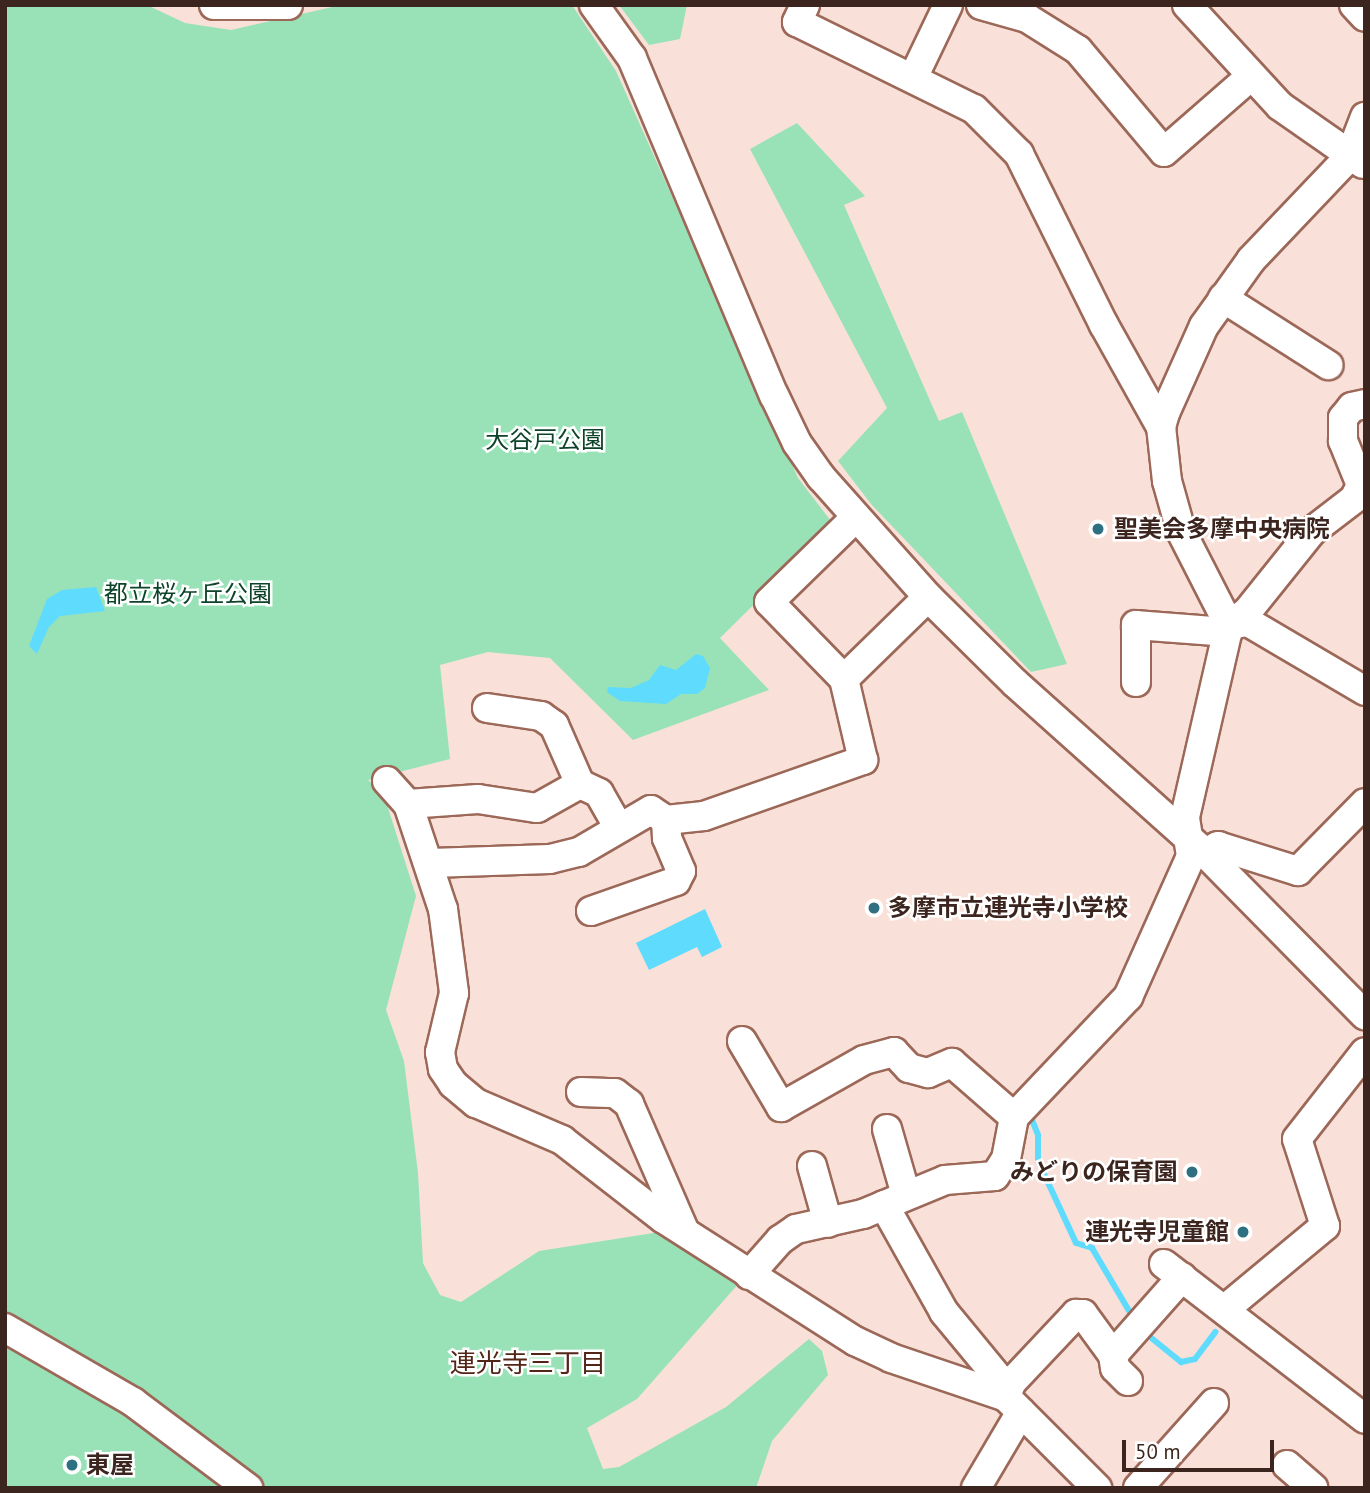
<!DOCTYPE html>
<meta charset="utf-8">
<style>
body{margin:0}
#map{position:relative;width:1370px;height:1493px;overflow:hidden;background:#f9e1d9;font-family:"PT Sans","Noto Sans JP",sans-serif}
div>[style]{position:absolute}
.green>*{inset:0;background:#99e2b8}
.water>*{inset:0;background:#5fdbfd}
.stream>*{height:6px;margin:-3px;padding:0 3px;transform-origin:3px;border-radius:3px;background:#5fdbfd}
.roads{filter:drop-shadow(2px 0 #9c6858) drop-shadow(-2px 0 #9c6858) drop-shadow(0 2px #9c6858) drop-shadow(0 -2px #9c6858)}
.minor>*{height:28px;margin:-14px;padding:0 14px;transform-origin:14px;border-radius:14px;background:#fff}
.dots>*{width:19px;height:19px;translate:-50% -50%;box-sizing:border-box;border:4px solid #fff;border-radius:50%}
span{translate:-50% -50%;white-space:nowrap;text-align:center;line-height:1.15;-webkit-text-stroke:5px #fff;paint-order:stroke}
.park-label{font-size:24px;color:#0c4329}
.poi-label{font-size:24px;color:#3b251e;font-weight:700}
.left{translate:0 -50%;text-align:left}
.right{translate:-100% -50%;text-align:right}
.neighbourhood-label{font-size:26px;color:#522516}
.frame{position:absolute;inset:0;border:7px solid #3b251e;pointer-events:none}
.scale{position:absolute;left:1122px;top:1440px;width:152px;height:32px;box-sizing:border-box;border:4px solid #3b251e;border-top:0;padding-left:9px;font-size:21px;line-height:24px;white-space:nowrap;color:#3b251e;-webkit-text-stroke:5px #fff;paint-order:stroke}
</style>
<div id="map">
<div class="green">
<div style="clip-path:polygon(5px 5px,147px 5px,185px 23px,231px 30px,341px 5px,572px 5px,616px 71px,798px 478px,834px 525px,720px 638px,769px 690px,633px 740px,550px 658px,488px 652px,440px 665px,450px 759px,368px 780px,383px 792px,416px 896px,386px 1010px,404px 1061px,418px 1173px,423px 1263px,440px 1295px,461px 1302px,539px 1251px,666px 1231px,740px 1282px,637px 1399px,587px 1428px,603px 1469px,619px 1467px,726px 1407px,809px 1339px,822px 1351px,828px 1375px,772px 1441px,756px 1488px,5px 1488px)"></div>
<div style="clip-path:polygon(619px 5px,687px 5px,680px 39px,649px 45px)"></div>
<div style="clip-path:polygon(797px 123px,865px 196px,844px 205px,939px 421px,962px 412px,1067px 664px,1031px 672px,871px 504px,838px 461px,887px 408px,750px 149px)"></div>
</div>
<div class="water">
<div style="clip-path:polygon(96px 587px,105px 611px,60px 616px,49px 627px,37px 654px,29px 646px,47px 599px,62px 590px)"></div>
<div style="clip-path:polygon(696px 654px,703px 656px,710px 668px,705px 688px,697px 694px,681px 694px,666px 704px,620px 701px,607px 692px,608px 687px,631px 688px,649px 680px,660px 665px,676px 670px)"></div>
<div style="clip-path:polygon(705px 909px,722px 947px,702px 957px,697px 947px,649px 970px,636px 943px)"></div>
</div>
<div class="stream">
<div style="left:1030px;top:1115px;width:22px;rotate:68deg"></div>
<div style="left:1038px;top:1135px;width:26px;rotate:90deg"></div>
<div style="left:1038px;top:1161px;width:90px;rotate:65.1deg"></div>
<div style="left:1076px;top:1243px;width:17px;rotate:17deg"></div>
<div style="left:1092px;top:1248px;width:85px;rotate:59.5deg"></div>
<div style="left:1144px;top:1332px;width:48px;rotate:39deg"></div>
<div style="left:1181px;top:1362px;width:14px;rotate:-12deg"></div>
<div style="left:1195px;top:1359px;width:34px;rotate:-53deg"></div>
</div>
<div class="roads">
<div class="minor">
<div style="left:214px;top:5px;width:74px"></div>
<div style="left:594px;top:5px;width:65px;rotate:54.4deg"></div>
<div style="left:632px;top:58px;width:366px;rotate:67.2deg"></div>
<div style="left:774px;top:395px;width:53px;rotate:64.4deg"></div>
<div style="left:797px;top:443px;width:42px;rotate:54.8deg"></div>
<div style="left:821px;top:477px;width:161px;rotate:48.3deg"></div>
<div style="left:928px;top:597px;width:122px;rotate:44.7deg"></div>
<div style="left:1015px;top:683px;width:255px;rotate:41.8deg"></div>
<div style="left:1205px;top:853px;width:228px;rotate:45.4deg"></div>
<div style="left:805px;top:5px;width:19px;rotate:115deg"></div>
<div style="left:797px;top:22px;width:197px;rotate:26.2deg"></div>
<div style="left:974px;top:109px;width:64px;rotate:45deg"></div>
<div style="left:1019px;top:154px;width:191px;rotate:63.6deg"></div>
<div style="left:1104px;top:325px;width:117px;rotate:60.8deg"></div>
<div style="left:981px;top:5px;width:48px;rotate:15.8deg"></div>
<div style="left:1027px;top:18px;width:60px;rotate:32.1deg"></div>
<div style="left:1078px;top:50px;width:133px;rotate:49.9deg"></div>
<div style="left:1164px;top:152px;width:114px;rotate:-41.1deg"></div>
<div style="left:1187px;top:5px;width:137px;rotate:47.4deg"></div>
<div style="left:1280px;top:106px;width:101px;rotate:34.9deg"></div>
<div style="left:1354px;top:5px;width:16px;rotate:47deg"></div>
<div style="left:913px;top:78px;width:81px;rotate:-64.4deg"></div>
<div style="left:1223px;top:298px;width:125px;rotate:32.5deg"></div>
<div style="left:1229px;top:625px;width:22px;rotate:-36deg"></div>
<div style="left:1247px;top:612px;width:102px;rotate:-51.3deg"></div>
<div style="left:1311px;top:532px;width:54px;rotate:-37.5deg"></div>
<div style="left:1354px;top:499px;width:16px;rotate:-63deg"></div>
<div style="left:1361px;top:485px;width:48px;rotate:-112.2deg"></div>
<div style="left:1343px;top:441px;width:23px;rotate:-90deg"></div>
<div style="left:1343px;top:418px;width:14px;rotate:-51deg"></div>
<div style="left:1352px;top:407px;width:13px;rotate:-13deg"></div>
<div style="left:1229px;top:625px;width:19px;rotate:-9deg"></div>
<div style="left:1248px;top:622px;width:136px;rotate:30.5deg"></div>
<div style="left:844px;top:679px;width:107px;rotate:-134.2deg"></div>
<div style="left:769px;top:602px;width:120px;rotate:-44.3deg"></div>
<div style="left:1136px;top:682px;width:57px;rotate:-90deg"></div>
<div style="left:1136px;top:625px;width:92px;rotate:4.4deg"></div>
<div style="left:487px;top:708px;width:55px;rotate:8.4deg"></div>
<div style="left:541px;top:716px;width:16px;rotate:35deg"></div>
<div style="left:554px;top:725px;width:64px;rotate:66.2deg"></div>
<div style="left:580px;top:784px;width:21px;rotate:25deg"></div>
<div style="left:599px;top:793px;width:40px;rotate:60.3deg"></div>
<div style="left:387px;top:781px;width:31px;rotate:48deg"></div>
<div style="left:408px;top:804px;width:111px;rotate:71.6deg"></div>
<div style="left:443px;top:909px;width:85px;rotate:82.5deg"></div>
<div style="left:454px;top:993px;width:61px;rotate:103.3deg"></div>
<div style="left:440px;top:1052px;width:17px;rotate:80deg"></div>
<div style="left:443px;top:1069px;width:18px;rotate:56deg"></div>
<div style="left:453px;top:1084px;width:30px;rotate:40deg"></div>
<div style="left:476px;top:1103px;width:94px;rotate:23.3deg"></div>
<div style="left:562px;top:1140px;width:129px;rotate:37.8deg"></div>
<div style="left:664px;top:1219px;width:227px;rotate:32.6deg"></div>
<div style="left:855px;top:1341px;width:40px;rotate:25deg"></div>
<div style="left:891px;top:1358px;width:121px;rotate:18.7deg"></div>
<div style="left:1006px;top:1397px;width:129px;rotate:45deg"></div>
<div style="left:408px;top:804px;width:70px;rotate:-4.1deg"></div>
<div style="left:478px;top:799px;width:60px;rotate:8.7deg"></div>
<div style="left:537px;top:808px;width:49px;rotate:-29.2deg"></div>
<div style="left:1205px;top:853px;width:15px;rotate:-28deg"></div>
<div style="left:1218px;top:846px;width:84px;rotate:17.4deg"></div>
<div style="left:1298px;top:871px;width:95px;rotate:-45.4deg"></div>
<div style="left:431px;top:863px;width:119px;rotate:-1.9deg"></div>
<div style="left:550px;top:859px;width:30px;rotate:-14deg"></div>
<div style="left:579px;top:852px;width:83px;rotate:-30.3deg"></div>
<div style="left:651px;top:810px;width:18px;rotate:34deg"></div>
<div style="left:666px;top:820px;width:38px;rotate:-6deg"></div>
<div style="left:704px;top:816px;width:169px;rotate:-19.4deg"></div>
<div style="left:863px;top:760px;width:83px;rotate:-103.2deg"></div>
<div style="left:844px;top:679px;width:117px;rotate:-44.3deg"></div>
<div style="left:591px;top:911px;width:90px;rotate:-19.4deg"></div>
<div style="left:676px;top:881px;width:11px;rotate:-63deg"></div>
<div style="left:681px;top:871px;width:36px;rotate:-113deg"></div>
<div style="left:667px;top:838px;width:18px;rotate:-93deg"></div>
<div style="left:742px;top:1041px;width:77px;rotate:59.4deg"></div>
<div style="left:781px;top:1107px;width:95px;rotate:-29.5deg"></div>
<div style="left:864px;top:1060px;width:31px;rotate:-15deg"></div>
<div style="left:894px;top:1052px;width:22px;rotate:47deg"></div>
<div style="left:909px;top:1068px;width:20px;rotate:15deg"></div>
<div style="left:928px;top:1073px;width:26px;rotate:-23deg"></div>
<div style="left:952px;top:1063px;width:82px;rotate:41.1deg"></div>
<div style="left:581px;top:1092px;width:34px;rotate:2deg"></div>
<div style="left:615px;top:1093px;width:18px;rotate:38deg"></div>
<div style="left:629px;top:1104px;width:137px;rotate:66.4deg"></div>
<div style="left:887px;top:1129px;width:69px;rotate:73.9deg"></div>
<div style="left:812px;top:1166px;width:59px;rotate:74.3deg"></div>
<div style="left:884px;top:1205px;width:123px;rotate:60.7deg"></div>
<div style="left:944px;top:1312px;width:88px;rotate:50.5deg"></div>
<div style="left:1000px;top:1380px;width:18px;rotate:71deg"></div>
<div style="left:1164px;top:1264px;width:254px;rotate:37.6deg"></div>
<div style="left:749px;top:1275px;width:47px;rotate:-48.5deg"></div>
<div style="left:780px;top:1240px;width:19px;rotate:-35deg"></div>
<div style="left:796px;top:1229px;width:69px;rotate:-12.6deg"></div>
<div style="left:863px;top:1214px;width:89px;rotate:-22.5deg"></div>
<div style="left:945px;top:1180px;width:50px;rotate:-4.6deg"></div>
<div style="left:995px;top:1176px;width:20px;rotate:-57deg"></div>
<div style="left:1006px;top:1159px;width:43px;rotate:-79.2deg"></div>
<div style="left:1014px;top:1117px;width:166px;rotate:-46.5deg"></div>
<div style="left:1128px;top:997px;width:154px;rotate:-65.9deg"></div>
<div style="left:1191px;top:856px;width:39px;rotate:-99deg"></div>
<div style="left:1185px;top:817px;width:197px;rotate:-77.1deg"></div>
<div style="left:1229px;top:625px;width:106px;rotate:-117.1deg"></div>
<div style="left:1181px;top:531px;width:52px;rotate:-105.6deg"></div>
<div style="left:1167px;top:481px;width:54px;rotate:-96.3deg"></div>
<div style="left:1161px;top:427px;width:15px;rotate:-74deg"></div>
<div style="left:1165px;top:413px;width:95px;rotate:-65.9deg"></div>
<div style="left:1204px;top:326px;width:81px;rotate:-54.5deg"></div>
<div style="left:1251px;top:260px;width:144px;rotate:-46.4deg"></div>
<div style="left:1350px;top:156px;width:42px;rotate:-69deg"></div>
<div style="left:1225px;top:1309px;width:130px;rotate:-39.7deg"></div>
<div style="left:1325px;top:1226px;width:91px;rotate:-107.8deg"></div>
<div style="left:1297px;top:1139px;width:110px;rotate:-52deg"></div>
<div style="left:5px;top:1328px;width:148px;rotate:30deg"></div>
<div style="left:133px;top:1402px;width:144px;rotate:36.8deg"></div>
<div style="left:1128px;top:1381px;width:18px;rotate:-135deg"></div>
<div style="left:1115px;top:1368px;width:13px;rotate:-99deg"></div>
<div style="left:1113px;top:1355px;width:104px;rotate:-48.5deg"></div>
<div style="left:1006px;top:1397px;width:15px;rotate:-70deg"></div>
<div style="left:1011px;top:1383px;width:95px;rotate:-46.7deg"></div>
<div style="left:1076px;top:1314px;width:7px"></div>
<div style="left:1083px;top:1314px;width:51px;rotate:53.8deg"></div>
<div style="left:1287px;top:1465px;width:35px;rotate:41deg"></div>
<div style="left:976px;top:1488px;width:88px;rotate:-59.4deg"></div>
<div style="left:1138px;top:1488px;width:114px;rotate:-48.2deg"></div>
</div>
</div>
<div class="dots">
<div style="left:1098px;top:529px;background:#2e7082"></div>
<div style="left:874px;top:908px;background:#2e7082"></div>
<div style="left:1192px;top:1172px;background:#2e7082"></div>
<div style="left:1243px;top:1232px;background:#2e7082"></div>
<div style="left:72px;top:1465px;background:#2e7082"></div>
</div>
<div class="park-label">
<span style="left:545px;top:440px">大谷戸公園</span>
<span style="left:188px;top:594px">都立桜ヶ丘公園</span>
</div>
<div class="poi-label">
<span class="left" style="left:1114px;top:529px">聖美会多摩中央病院</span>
<span class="left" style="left:888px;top:908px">多摩市立連光寺小学校</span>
<span class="right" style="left:1178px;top:1172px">みどりの保育園</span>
<span class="right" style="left:1229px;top:1232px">連光寺児童館</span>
<span class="left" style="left:86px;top:1465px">東屋</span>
</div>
<div class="neighbourhood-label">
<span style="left:528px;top:1363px">連光寺三丁目</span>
</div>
<div class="frame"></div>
<div class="scale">50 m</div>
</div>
